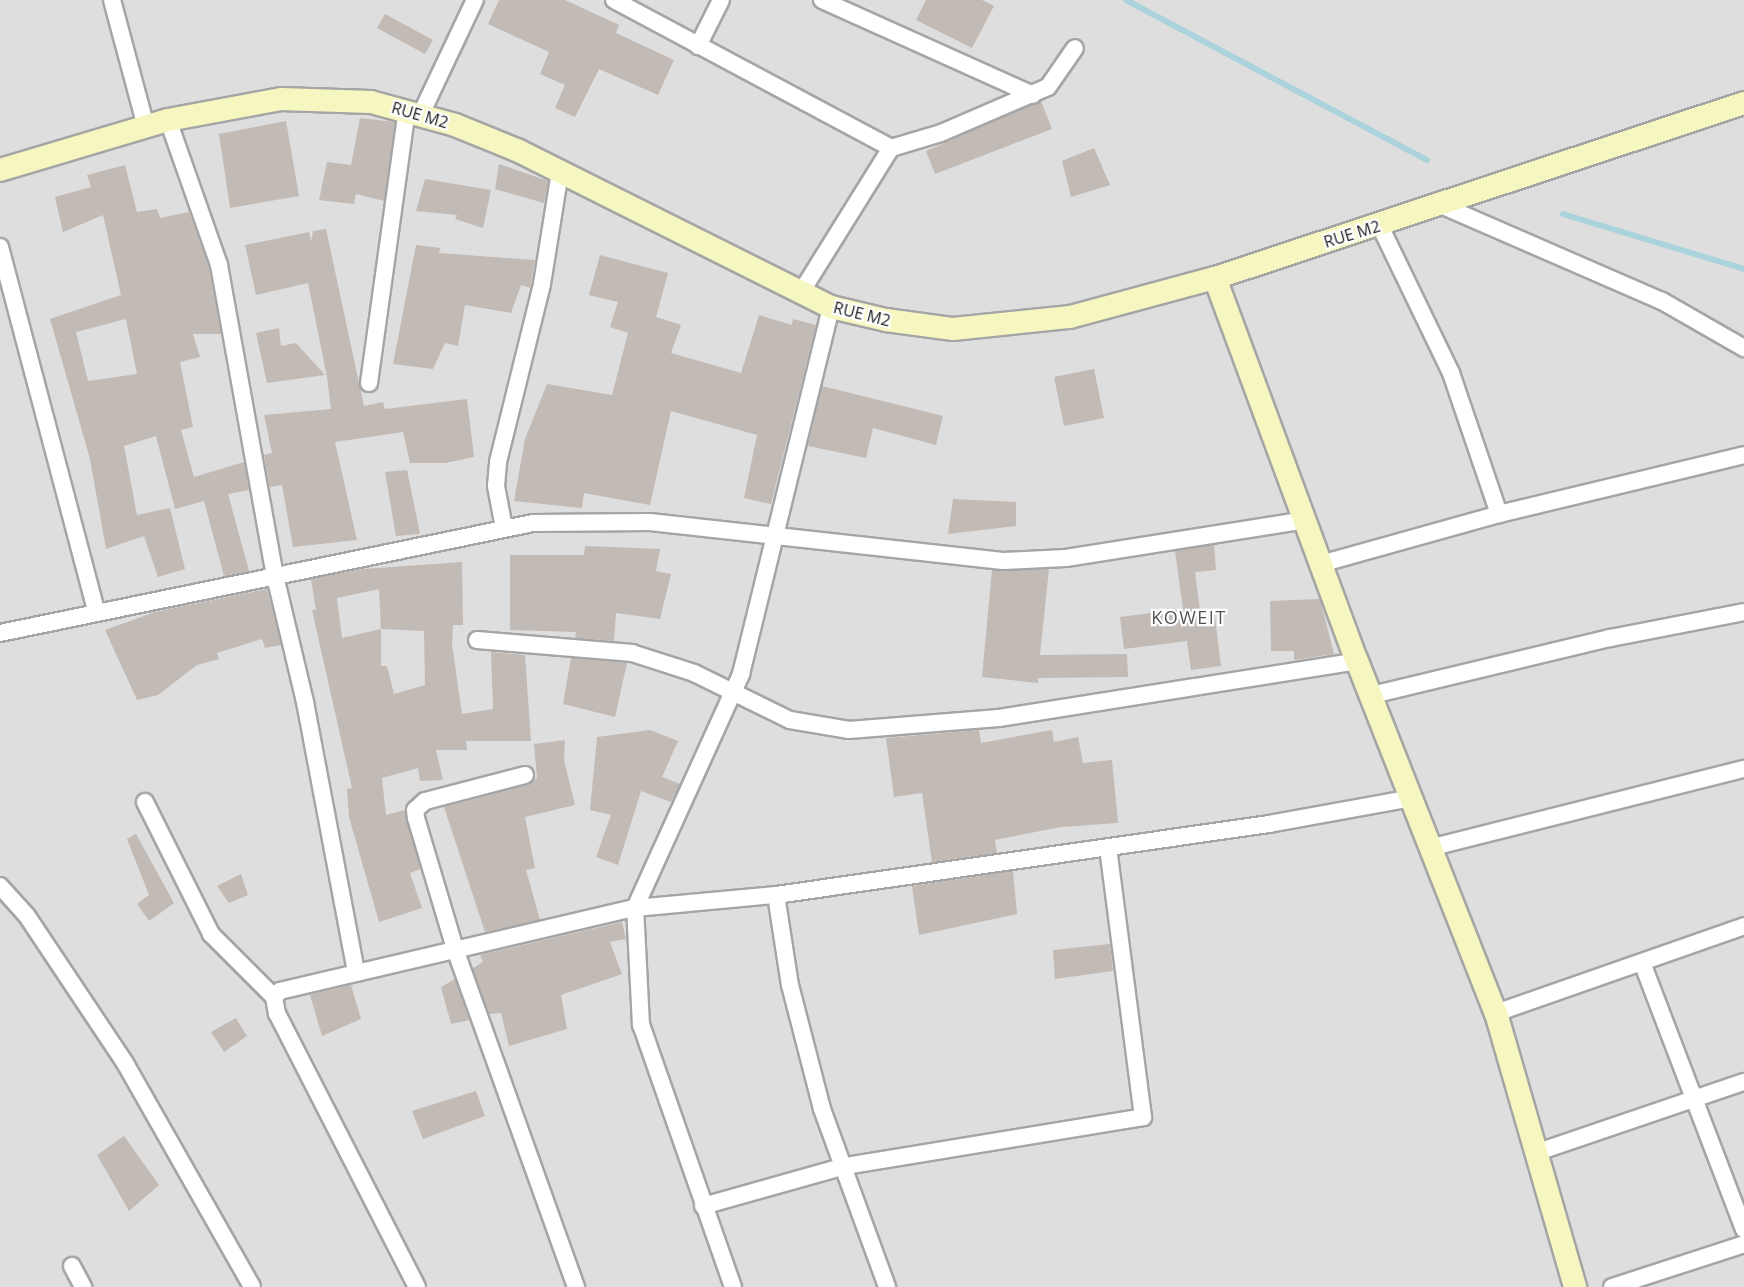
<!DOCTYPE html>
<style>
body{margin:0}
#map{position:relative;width:1744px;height:1287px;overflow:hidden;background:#f1eee8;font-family:"Open Sans",sans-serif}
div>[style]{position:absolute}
.residential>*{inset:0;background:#dfdede}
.stream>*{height:6px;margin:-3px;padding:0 3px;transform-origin:3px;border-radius:3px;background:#abd3dc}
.building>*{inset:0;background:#c1bab5}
.roads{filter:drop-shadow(2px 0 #a5a5a5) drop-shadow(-2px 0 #a5a5a5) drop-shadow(0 2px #a5a5a5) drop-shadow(0 -2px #a5a5a5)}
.street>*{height:16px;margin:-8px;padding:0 8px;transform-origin:8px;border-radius:8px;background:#fff}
.secondary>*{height:22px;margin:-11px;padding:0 11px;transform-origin:11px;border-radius:11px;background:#f6f7c0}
span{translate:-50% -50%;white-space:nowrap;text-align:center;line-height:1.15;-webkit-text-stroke:4.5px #fff;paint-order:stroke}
.street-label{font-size:16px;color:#212121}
.neighbourhood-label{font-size:18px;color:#545454;letter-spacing:1.5px}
</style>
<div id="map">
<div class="residential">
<div style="clip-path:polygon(0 0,1744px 0,1744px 1287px,0 1287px)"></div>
</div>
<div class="stream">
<div style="left:1126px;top:0;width:341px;rotate:28deg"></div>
<div style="left:1563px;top:214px;width:189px;rotate:16.9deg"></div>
</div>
<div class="building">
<div style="clip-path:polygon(499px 0,565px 0,619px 25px,616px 33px,674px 60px,658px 95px,599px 69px,575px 117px,555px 108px,565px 85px,540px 74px,549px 52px,488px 24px)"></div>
<div style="clip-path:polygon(926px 0,982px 0,994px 6px,972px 48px,916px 20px)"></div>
<div style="clip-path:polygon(385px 14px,433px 40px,425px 54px,377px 28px)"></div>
<div style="clip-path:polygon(1041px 101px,1052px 129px,935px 174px,926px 151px)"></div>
<div style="clip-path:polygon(360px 118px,395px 122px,384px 201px,356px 194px,354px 204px,319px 200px,327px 162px,351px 165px)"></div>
<div style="clip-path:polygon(286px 121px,299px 196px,230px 208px,219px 134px)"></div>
<div style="clip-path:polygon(1094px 148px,1110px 185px,1071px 197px,1062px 161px)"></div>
<div style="clip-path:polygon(499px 164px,548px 181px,544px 203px,495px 189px)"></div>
<div style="clip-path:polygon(evenodd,125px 165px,137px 212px,157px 209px,160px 218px,189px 212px,209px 268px,221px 334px,193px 334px,200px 357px,180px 362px,193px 427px,181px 430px,194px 477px,244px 462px,249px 490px,228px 494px,249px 571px,224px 576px,204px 501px,175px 509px,156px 436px,124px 446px,137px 515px,170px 508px,185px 569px,158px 577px,144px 536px,106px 549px,90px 459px,50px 319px,121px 295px,103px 215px,63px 232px,55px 197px,91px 187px,87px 175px,125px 165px,126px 319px,137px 374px,88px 381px,76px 332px,126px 319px)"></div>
<div style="clip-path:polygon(425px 179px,491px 190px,483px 228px,455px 219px,457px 215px,416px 211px)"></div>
<div style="clip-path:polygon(326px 229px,364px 406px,383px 402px,385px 409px,467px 399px,474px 457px,445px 463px,410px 463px,403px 432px,335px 442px,357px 540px,293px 547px,282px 485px,270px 487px,264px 455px,272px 453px,264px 415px,331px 409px,327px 377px,308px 283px,256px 295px,245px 245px,309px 232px,311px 242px,313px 231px)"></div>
<div style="clip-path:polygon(416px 245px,440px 248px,439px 253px,535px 260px,530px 288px,521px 285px,511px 313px,465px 305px,458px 346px,445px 343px,433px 369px,393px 364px)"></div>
<div style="clip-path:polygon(600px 255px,668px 273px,656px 317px,681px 325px,671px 353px,741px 373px,759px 315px,792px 325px,793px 319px,816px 325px,771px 504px,744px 498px,757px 435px,671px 411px,650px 505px,584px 493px,582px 508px,514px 501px,525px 439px,547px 384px,612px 395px,628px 333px,610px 327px,618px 302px,589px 295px)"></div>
<div style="clip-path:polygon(279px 328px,281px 346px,296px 343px,325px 375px,267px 383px,256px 333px)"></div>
<div style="clip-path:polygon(1094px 369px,1104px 418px,1064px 426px,1054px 377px)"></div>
<div style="clip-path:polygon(822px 386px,943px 416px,936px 445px,873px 428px,866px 458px,808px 446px)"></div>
<div style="clip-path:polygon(407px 470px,420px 534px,396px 536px,385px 472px)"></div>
<div style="clip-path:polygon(953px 499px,1016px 502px,1016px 526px,948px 534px)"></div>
<div style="clip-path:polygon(1214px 545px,1216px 570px,1195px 572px,1200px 611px,1214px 609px,1221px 666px,1191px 670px,1187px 641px,1124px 649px,1120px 617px,1183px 609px,1175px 551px)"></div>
<div style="clip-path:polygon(585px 546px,660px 549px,656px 571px,671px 574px,660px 619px,616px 613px,614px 641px,575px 638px,576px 632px,510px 630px,510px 555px,584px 555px)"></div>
<div style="clip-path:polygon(evenodd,462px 562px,463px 625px,453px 625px,452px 644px,462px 714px,493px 709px,491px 652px,525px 655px,531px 741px,466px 741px,467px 750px,436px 750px,443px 780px,420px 781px,418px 768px,382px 778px,386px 815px,405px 810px,420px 869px,410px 873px,422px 908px,379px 922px,349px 817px,347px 789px,352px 788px,312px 610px,316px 610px,311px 579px,363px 569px,462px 562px,379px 589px,381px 629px,342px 638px,337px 598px,379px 589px,462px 562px,381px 629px,424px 631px,425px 685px,394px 694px,387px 666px,381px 666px,381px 629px)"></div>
<div style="clip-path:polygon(1049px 569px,1040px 655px,1127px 654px,1128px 677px,1038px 678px,1038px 683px,982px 677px,992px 570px)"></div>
<div style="clip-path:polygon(267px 589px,281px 645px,265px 648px,262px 639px,217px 653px,219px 659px,197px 665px,158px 695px,137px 700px,105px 630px,155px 612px)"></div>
<div style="clip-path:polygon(1320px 599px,1334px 654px,1294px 660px,1294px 651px,1271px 651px,1270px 601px)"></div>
<div style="clip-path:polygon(571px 658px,627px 663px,615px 717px,563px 704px)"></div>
<div style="clip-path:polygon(650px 730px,678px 741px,662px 777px,680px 784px,671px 802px,641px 791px,618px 865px,596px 857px,611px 815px,590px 810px,597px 737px)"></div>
<div style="clip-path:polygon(979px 730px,981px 743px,1052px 730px,1054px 742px,1078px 737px,1083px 763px,1112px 760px,1118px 823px,1061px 827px,995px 840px,997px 853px,932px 862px,922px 793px,894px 797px,886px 738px)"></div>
<div style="clip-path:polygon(565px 740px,564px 760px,575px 805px,525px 817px,535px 868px,526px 870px,540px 920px,485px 932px,444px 807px,528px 785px,537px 778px,534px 744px)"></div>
<div style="clip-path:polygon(136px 834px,174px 903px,149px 921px,137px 904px,149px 895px,127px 839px)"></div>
<div style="clip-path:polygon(1013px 871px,1017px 914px,919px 935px,912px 886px)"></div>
<div style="clip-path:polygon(241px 874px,248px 895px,229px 903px,217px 886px)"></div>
<div style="clip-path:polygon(622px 922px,626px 939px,610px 942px,622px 974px,561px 995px,567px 1029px,509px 1046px,501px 1013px,489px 1014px,473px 968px,483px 962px,480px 955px)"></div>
<div style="clip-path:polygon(1110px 944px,1113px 971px,1055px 979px,1053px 950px)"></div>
<div style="clip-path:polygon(455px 979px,469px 1020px,451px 1024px,441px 987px)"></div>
<div style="clip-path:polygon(351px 985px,361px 1019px,322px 1036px,310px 995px)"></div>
<div style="clip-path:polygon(236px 1018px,247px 1036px,224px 1052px,211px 1032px)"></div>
<div style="clip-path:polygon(476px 1091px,485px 1116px,423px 1139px,412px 1111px)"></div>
<div style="clip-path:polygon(124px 1136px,159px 1185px,129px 1211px,97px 1155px)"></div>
</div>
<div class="roads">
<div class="street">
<div style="left:112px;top:0;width:131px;rotate:75deg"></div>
<div style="left:614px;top:0;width:314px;rotate:28.1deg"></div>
<div style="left:891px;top:148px;width:52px;rotate:-16.7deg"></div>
<div style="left:941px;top:133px;width:116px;rotate:-23.3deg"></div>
<div style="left:1048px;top:87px;width:47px;rotate:-55.3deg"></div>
<div style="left:822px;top:0;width:231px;rotate:24.2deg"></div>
<div style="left:698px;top:46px;width:51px;rotate:-63.4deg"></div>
<div style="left:421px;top:114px;width:126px;rotate:-64.7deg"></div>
<div style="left:168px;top:120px;width:154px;rotate:70.6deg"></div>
<div style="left:219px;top:265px;width:316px;rotate:79.8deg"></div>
<div style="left:275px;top:576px;width:130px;rotate:76.6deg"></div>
<div style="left:305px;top:702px;width:275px;rotate:79.3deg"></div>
<div style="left:1441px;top:205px;width:241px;rotate:23.5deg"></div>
<div style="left:1662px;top:301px;width:95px;rotate:29.8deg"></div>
<div style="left:1380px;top:226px;width:163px;rotate:64.2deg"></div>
<div style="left:1451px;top:373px;width:149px;rotate:71.2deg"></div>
<div style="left:0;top:247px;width:375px;rotate:75.2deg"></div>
<div style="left:800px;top:294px;width:172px;rotate:-58.1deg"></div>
<div style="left:369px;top:383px;width:276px;rotate:-82.1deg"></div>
<div style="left:504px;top:528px;width:43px;rotate:-100.8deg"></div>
<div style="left:496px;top:486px;width:24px;rotate:-85deg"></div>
<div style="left:498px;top:462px;width:183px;rotate:-76.1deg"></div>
<div style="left:542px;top:284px;width:113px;rotate:-80.9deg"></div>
<div style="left:1324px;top:563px;width:182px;rotate:-15.6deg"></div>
<div style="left:1499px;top:514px;width:252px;rotate:-13.5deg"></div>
<div style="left:0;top:633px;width:544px;rotate:-11.66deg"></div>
<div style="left:533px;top:523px;width:117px;rotate:-0.5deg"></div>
<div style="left:650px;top:522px;width:355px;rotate:6.3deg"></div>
<div style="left:1003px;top:561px;width:63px;rotate:-2.7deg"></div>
<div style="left:1066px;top:558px;width:243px;rotate:-9deg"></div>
<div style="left:477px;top:640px;width:156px;rotate:4.8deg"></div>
<div style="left:632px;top:653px;width:65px;rotate:17.9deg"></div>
<div style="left:694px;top:673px;width:107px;rotate:26.1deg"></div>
<div style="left:790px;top:720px;width:60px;rotate:9.6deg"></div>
<div style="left:849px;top:730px;width:150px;rotate:-4.6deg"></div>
<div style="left:999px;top:718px;width:363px;rotate:-9deg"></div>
<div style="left:1372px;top:695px;width:245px;rotate:-13.5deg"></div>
<div style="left:1610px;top:638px;width:136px;rotate:-11deg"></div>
<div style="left:525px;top:775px;width:103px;rotate:165.4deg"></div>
<div style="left:425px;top:801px;width:13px;rotate:138deg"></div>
<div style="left:415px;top:810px;width:8px;rotate:83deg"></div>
<div style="left:416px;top:818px;width:137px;rotate:73.4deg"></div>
<div style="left:455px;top:949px;width:359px;rotate:70.3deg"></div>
<div style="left:145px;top:802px;width:148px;rotate:63.4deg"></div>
<div style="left:211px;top:934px;width:89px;rotate:45deg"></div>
<div style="left:1433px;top:847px;width:321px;rotate:-14.1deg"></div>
<div style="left:0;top:886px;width:40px;rotate:48deg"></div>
<div style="left:27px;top:916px;width:177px;rotate:56.3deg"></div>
<div style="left:125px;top:1063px;width:257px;rotate:60.4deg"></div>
<div style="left:776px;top:895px;width:91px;rotate:81.2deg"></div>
<div style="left:790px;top:985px;width:128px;rotate:75.5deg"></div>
<div style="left:822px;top:1109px;width:189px;rotate:69.9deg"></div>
<div style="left:1643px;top:965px;width:283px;rotate:69.1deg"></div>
<div style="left:1496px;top:1013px;width:263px;rotate:-19.3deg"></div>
<div style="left:1535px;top:1153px;width:221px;rotate:-18.8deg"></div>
<div style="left:703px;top:1206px;width:148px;rotate:-15.7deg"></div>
<div style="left:845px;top:1166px;width:302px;rotate:-9.3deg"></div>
<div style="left:1143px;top:1117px;width:271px;rotate:-97.4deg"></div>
<div style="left:72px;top:1266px;width:24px;rotate:62deg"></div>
<div style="left:417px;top:1287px;width:307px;rotate:-117.1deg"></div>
<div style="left:277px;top:1014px;width:17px;rotate:-100deg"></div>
<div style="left:274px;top:997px;width:8px;rotate:-45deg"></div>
<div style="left:280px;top:991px;width:365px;rotate:-13.2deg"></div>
<div style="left:635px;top:908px;width:142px;rotate:-5.3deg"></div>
<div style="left:776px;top:895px;width:498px;rotate:-8.2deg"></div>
<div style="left:1269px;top:824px;width:145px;rotate:-10.3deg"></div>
<div style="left:733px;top:1287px;width:278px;rotate:-109.3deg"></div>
<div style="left:641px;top:1025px;width:117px;rotate:-92.9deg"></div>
<div style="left:635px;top:908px;width:257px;rotate:-65.6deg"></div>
<div style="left:741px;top:674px;width:378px;rotate:-76.2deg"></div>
<div style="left:1612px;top:1287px;width:139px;rotate:-18deg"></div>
</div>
<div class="secondary">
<div style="left:0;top:170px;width:175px;rotate:-16.6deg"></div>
<div style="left:168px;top:120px;width:115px;rotate:-10.5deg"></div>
<div style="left:281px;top:99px;width:90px;rotate:1.9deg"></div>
<div style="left:371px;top:102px;width:87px;rotate:15.3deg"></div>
<div style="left:455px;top:125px;width:69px;rotate:22.1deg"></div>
<div style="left:519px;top:151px;width:349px;rotate:26.6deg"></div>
<div style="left:831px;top:307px;width:57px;rotate:13.3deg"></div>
<div style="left:886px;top:320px;width:68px;rotate:7.7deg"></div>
<div style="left:953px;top:329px;width:118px;rotate:-5.9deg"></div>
<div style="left:1070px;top:317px;width:150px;rotate:-15.1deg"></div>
<div style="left:1215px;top:278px;width:557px;rotate:-18.3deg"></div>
<div style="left:1215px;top:278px;width:408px;rotate:69.7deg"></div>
<div style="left:1357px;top:661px;width:378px;rotate:68.5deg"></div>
<div style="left:1496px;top:1013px;width:285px;rotate:73.9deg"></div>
</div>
</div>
<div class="street-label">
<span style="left:420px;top:115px;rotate:16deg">RUE M2</span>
<span style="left:1352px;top:234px;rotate:-17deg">RUE M2</span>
<span style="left:862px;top:314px;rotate:14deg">RUE M2</span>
</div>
<div class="neighbourhood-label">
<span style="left:1189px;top:617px">KOWEIT</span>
</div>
</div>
